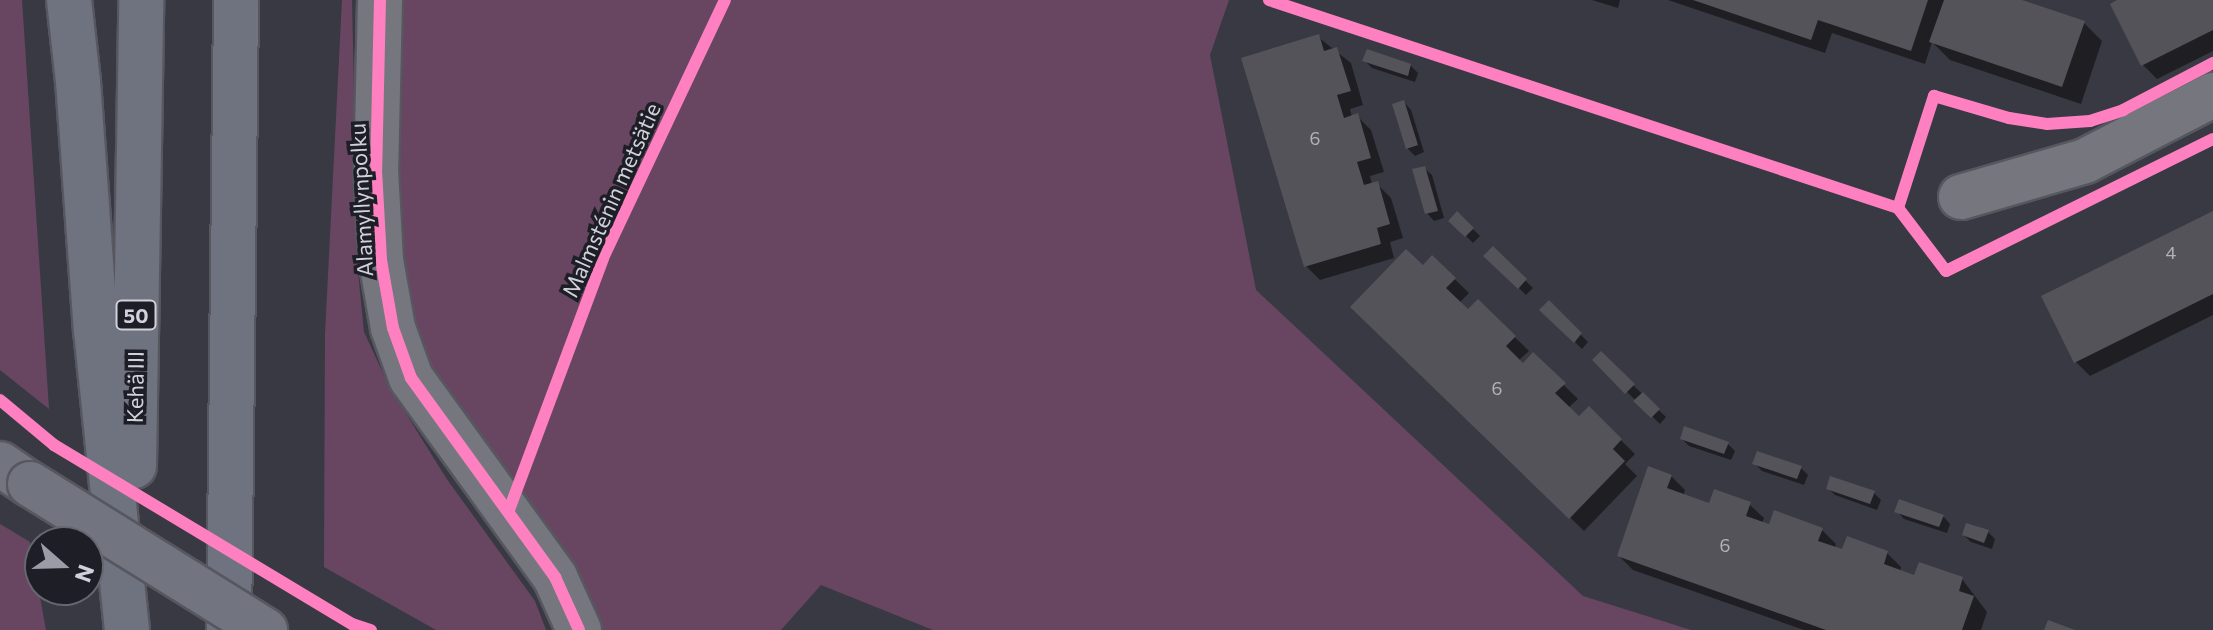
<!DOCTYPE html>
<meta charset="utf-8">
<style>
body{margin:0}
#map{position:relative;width:2213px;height:630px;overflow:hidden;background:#393943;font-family:Commissioner,sans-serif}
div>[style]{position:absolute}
.green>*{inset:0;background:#684662}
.shadow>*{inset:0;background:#0007}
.building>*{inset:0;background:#54535a}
.roads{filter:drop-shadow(2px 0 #575760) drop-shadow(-2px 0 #575760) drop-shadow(0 2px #575760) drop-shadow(0 -2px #575760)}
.minor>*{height:44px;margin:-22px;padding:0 22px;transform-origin:22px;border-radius:22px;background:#76767e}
.primary>*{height:44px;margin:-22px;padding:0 22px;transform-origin:22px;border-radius:22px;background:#727580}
.trunk>*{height:44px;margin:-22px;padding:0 22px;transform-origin:22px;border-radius:22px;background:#6f727f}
.bridges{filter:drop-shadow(2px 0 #575760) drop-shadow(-2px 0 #575760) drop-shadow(0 2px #575760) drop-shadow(0 -2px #575760)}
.primary-bridge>*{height:44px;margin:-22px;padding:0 22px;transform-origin:22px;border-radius:22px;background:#727580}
.cycleway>*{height:12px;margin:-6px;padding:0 6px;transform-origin:6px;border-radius:6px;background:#ff80c0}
span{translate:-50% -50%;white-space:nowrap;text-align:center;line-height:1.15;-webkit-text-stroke:7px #1e1e26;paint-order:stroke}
.number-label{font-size:18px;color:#b2b2bc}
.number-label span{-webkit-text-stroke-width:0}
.shield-label span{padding:2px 6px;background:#1e1e26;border:2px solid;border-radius:6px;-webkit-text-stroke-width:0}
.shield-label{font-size:20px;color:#d1d1dc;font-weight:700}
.street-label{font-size:22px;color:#d1d1dc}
.north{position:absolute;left:24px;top:526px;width:80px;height:80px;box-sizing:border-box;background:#1e1e26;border:2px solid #66666f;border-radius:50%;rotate:110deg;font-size:22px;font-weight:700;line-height:32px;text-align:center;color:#d1d1dc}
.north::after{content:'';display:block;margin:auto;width:28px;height:36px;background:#9c9ca6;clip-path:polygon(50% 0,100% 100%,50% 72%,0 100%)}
</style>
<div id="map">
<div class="green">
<div style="clip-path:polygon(0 0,22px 0,49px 409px,0 370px)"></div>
<div style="clip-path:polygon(342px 0,352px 0,358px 272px,364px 332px,389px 386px,446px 478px,535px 601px,546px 630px,436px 630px,324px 567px,325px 334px)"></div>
<div style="clip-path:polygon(396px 0,1229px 0,1210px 55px,1256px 290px,1583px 596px,1691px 630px,933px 630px,821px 585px,781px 630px,600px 630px,598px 615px,535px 512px,442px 402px,411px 328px,393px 158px)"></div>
<div style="clip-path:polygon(0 524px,30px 542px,46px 630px,0 630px)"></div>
</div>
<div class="shadow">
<div style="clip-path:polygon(1592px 0,1620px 0,1618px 8px)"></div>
<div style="clip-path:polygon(1668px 0,2015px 0,2084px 23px,2102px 41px,2081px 104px,1950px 60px,1932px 42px,1925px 64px,1832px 33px,1825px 53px)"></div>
<div style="clip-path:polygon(2122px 0,2213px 0,2213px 51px,2157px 79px,2143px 65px)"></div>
<div style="clip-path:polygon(1318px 37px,1351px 63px,1363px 105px,1350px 109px,1352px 117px,1357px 116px,1371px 130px,1384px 172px,1370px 176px,1372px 185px,1377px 184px,1391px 198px,1403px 238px,1390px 242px,1394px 258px,1320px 280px,1306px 266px)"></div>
<div style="clip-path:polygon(1365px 61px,1410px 65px,1418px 73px,1415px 82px,1372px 68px)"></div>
<div style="clip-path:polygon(1404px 102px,1411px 110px,1424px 152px,1415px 156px,1407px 148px)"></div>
<div style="clip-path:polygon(1424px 168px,1432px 175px,1444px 218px,1434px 221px,1427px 213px)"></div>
<div style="clip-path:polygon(2213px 213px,2213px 315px,2090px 376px,2076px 362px)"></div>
<div style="clip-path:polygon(1458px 214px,1480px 236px,1473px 243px,1451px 221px)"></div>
<div style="clip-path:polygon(1493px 249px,1533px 288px,1526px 295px,1486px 256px)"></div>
<div style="clip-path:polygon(1432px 257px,1469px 293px,1459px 303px,1468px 312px,1478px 302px,1529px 351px,1518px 361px,1523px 365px,1533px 355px,1578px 399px,1568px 408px,1579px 419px,1589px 409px,1635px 454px,1625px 464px,1637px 476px,1584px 531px,1353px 307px,1423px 268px)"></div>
<div style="clip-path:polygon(1549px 303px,1588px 342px,1582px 349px,1542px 310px)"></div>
<div style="clip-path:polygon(1601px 354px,1666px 417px,1660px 424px,1594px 360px)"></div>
<div style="clip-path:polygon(1682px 439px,1728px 444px,1735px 451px,1731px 460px,1689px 446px)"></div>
<div style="clip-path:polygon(1754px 463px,1801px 468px,1808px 475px,1804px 485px,1762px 471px)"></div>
<div style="clip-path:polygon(1671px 476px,1685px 490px,1683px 496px,1710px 505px,1749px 504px,1764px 518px,1762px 523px,1822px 530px,1836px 544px,1834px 549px,1887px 553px,1901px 567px,1900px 572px,1916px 578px,1962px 579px,1987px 612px,1981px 630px,1804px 630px,1633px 570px,1619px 556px)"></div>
<div style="clip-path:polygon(1828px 488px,1874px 493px,1881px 500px,1877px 510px,1835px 495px)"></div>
<div style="clip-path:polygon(1897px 511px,1943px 516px,1950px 524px,1947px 533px,1904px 519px)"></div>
<div style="clip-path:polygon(1988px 532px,1995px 539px,1992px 549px,1971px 542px,1964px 535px)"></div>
</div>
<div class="building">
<div style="clip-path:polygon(1693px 0,1928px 0,1911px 51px,1818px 20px,1811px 40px)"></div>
<div style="clip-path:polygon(1944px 0,2022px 0,2085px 21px,2062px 87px,1929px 42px)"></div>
<div style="clip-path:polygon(2117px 0,2213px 0,2213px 30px,2141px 66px,2110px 4px)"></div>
<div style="clip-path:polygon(1319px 34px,1324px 51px,1337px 47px,1351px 91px,1337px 95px,1344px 118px,1358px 113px,1371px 158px,1357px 162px,1364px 185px,1378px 181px,1390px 224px,1377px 228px,1381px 244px,1304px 267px,1241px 58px)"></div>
<div style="clip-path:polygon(1367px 49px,1411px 64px,1408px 76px,1362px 61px)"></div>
<div style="clip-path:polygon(1404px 100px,1418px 145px,1406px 149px,1392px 104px)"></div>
<div style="clip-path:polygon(1425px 166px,1438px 211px,1425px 214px,1412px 169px)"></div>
<div style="clip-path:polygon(1457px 211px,1474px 228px,1465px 237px,1448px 221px)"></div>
<div style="clip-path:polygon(2213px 211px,2213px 294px,2074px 363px,2041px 296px)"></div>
<div style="clip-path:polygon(1493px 246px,1527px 279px,1518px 289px,1483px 256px)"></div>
<div style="clip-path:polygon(1406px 249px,1423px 265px,1432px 255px,1456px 278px,1446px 288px,1468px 309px,1478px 299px,1516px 336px,1506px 346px,1523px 363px,1533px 352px,1566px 383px,1555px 393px,1579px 416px,1589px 406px,1622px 439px,1613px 449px,1625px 461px,1569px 519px,1350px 307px)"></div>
<div style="clip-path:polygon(1549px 300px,1582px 333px,1574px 343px,1539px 310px)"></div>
<div style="clip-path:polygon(1601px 351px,1635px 384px,1625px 394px,1592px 360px)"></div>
<div style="clip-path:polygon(1643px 392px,1660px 409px,1651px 418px,1633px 401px)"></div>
<div style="clip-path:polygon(1684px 426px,1729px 442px,1724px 454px,1680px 439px)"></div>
<div style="clip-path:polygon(1757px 451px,1802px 466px,1797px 479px,1752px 464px)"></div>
<div style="clip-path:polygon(1648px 466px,1672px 475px,1667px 488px,1709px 503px,1714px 489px,1751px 502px,1746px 516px,1769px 524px,1774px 510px,1823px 528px,1818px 541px,1842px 549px,1847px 536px,1888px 551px,1884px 564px,1914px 575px,1919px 562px,1963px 577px,1959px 591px,1974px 596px,1962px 630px,1826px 630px,1617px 556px)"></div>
<div style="clip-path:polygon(1830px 476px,1875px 491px,1870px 504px,1826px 489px)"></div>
<div style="clip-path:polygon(1899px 499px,1944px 515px,1939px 527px,1894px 512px)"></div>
<div style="clip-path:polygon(1966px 523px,1989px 530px,1984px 543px,1962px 535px)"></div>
<div style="clip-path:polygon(2048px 620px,2075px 630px,2044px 630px)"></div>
</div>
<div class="roads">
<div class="minor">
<div style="left:380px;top:0;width:170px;rotate:91.3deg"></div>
<div style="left:376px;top:170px;width:90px;rotate:86.8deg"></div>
<div style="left:381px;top:260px;width:69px;rotate:80deg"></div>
<div style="left:393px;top:328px;width:53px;rotate:70.2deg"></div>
<div style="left:411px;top:378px;width:246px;rotate:54.1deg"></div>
<div style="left:555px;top:577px;width:58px;rotate:65.6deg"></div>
<div style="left:1961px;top:197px;width:129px;rotate:-16.2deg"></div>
<div style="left:2085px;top:161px;width:144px;rotate:-27.3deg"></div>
</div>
<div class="primary">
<div style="left:0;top:464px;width:36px;rotate:34deg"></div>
</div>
<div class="trunk">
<div style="left:69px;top:0;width:81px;rotate:83.7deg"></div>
<div style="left:78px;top:81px;width:250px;rotate:85.9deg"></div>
<div style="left:96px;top:330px;width:302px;rotate:84.1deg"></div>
<div style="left:134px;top:466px;width:466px;rotate:-89.1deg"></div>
<div style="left:229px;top:630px;width:630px;rotate:-89.36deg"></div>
</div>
</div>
<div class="bridges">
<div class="primary-bridge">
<div style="left:30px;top:484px;width:277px;rotate:31.9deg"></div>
</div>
</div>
<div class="cycleway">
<div style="left:380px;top:0;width:170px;rotate:91.3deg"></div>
<div style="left:376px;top:170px;width:90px;rotate:86.8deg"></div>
<div style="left:381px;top:260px;width:69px;rotate:80deg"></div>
<div style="left:393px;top:328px;width:53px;rotate:70.2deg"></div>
<div style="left:411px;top:378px;width:246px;rotate:54.1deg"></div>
<div style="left:555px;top:577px;width:58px;rotate:65.6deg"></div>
<div style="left:1269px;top:0;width:662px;rotate:18.3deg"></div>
<div style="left:1898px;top:208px;width:79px;rotate:52.7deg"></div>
<div style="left:1946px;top:271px;width:298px;rotate:-26.3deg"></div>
<div style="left:1898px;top:208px;width:118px;rotate:-72.2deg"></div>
<div style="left:1934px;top:96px;width:78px;rotate:16.3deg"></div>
<div style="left:2009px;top:118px;width:38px;rotate:9deg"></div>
<div style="left:2047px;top:124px;width:43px;rotate:-4deg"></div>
<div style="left:2090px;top:121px;width:35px;rotate:-18deg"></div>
<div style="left:2123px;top:110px;width:102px;rotate:-27.6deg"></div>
<div style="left:0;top:400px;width:70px;rotate:39.8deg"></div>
<div style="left:54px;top:445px;width:348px;rotate:31deg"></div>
<div style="left:352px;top:624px;width:20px;rotate:18deg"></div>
<div style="left:509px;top:510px;width:269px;rotate:-69.5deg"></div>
<div style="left:603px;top:258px;width:285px;rotate:-64.7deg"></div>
</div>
<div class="number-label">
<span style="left:1315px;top:138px">6</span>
<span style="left:2171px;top:252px">4</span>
<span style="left:1497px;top:388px">6</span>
<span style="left:1725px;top:545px">6</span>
</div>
<div class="shield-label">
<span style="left:136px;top:315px">50</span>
</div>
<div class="street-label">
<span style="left:361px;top:200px;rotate:-93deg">Alamyllynpolku</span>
<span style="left:611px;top:200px;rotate:-66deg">Malmsténin metsätie</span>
<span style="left:135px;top:387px;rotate:-89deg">Kehä III</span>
</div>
<div class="north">N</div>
</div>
